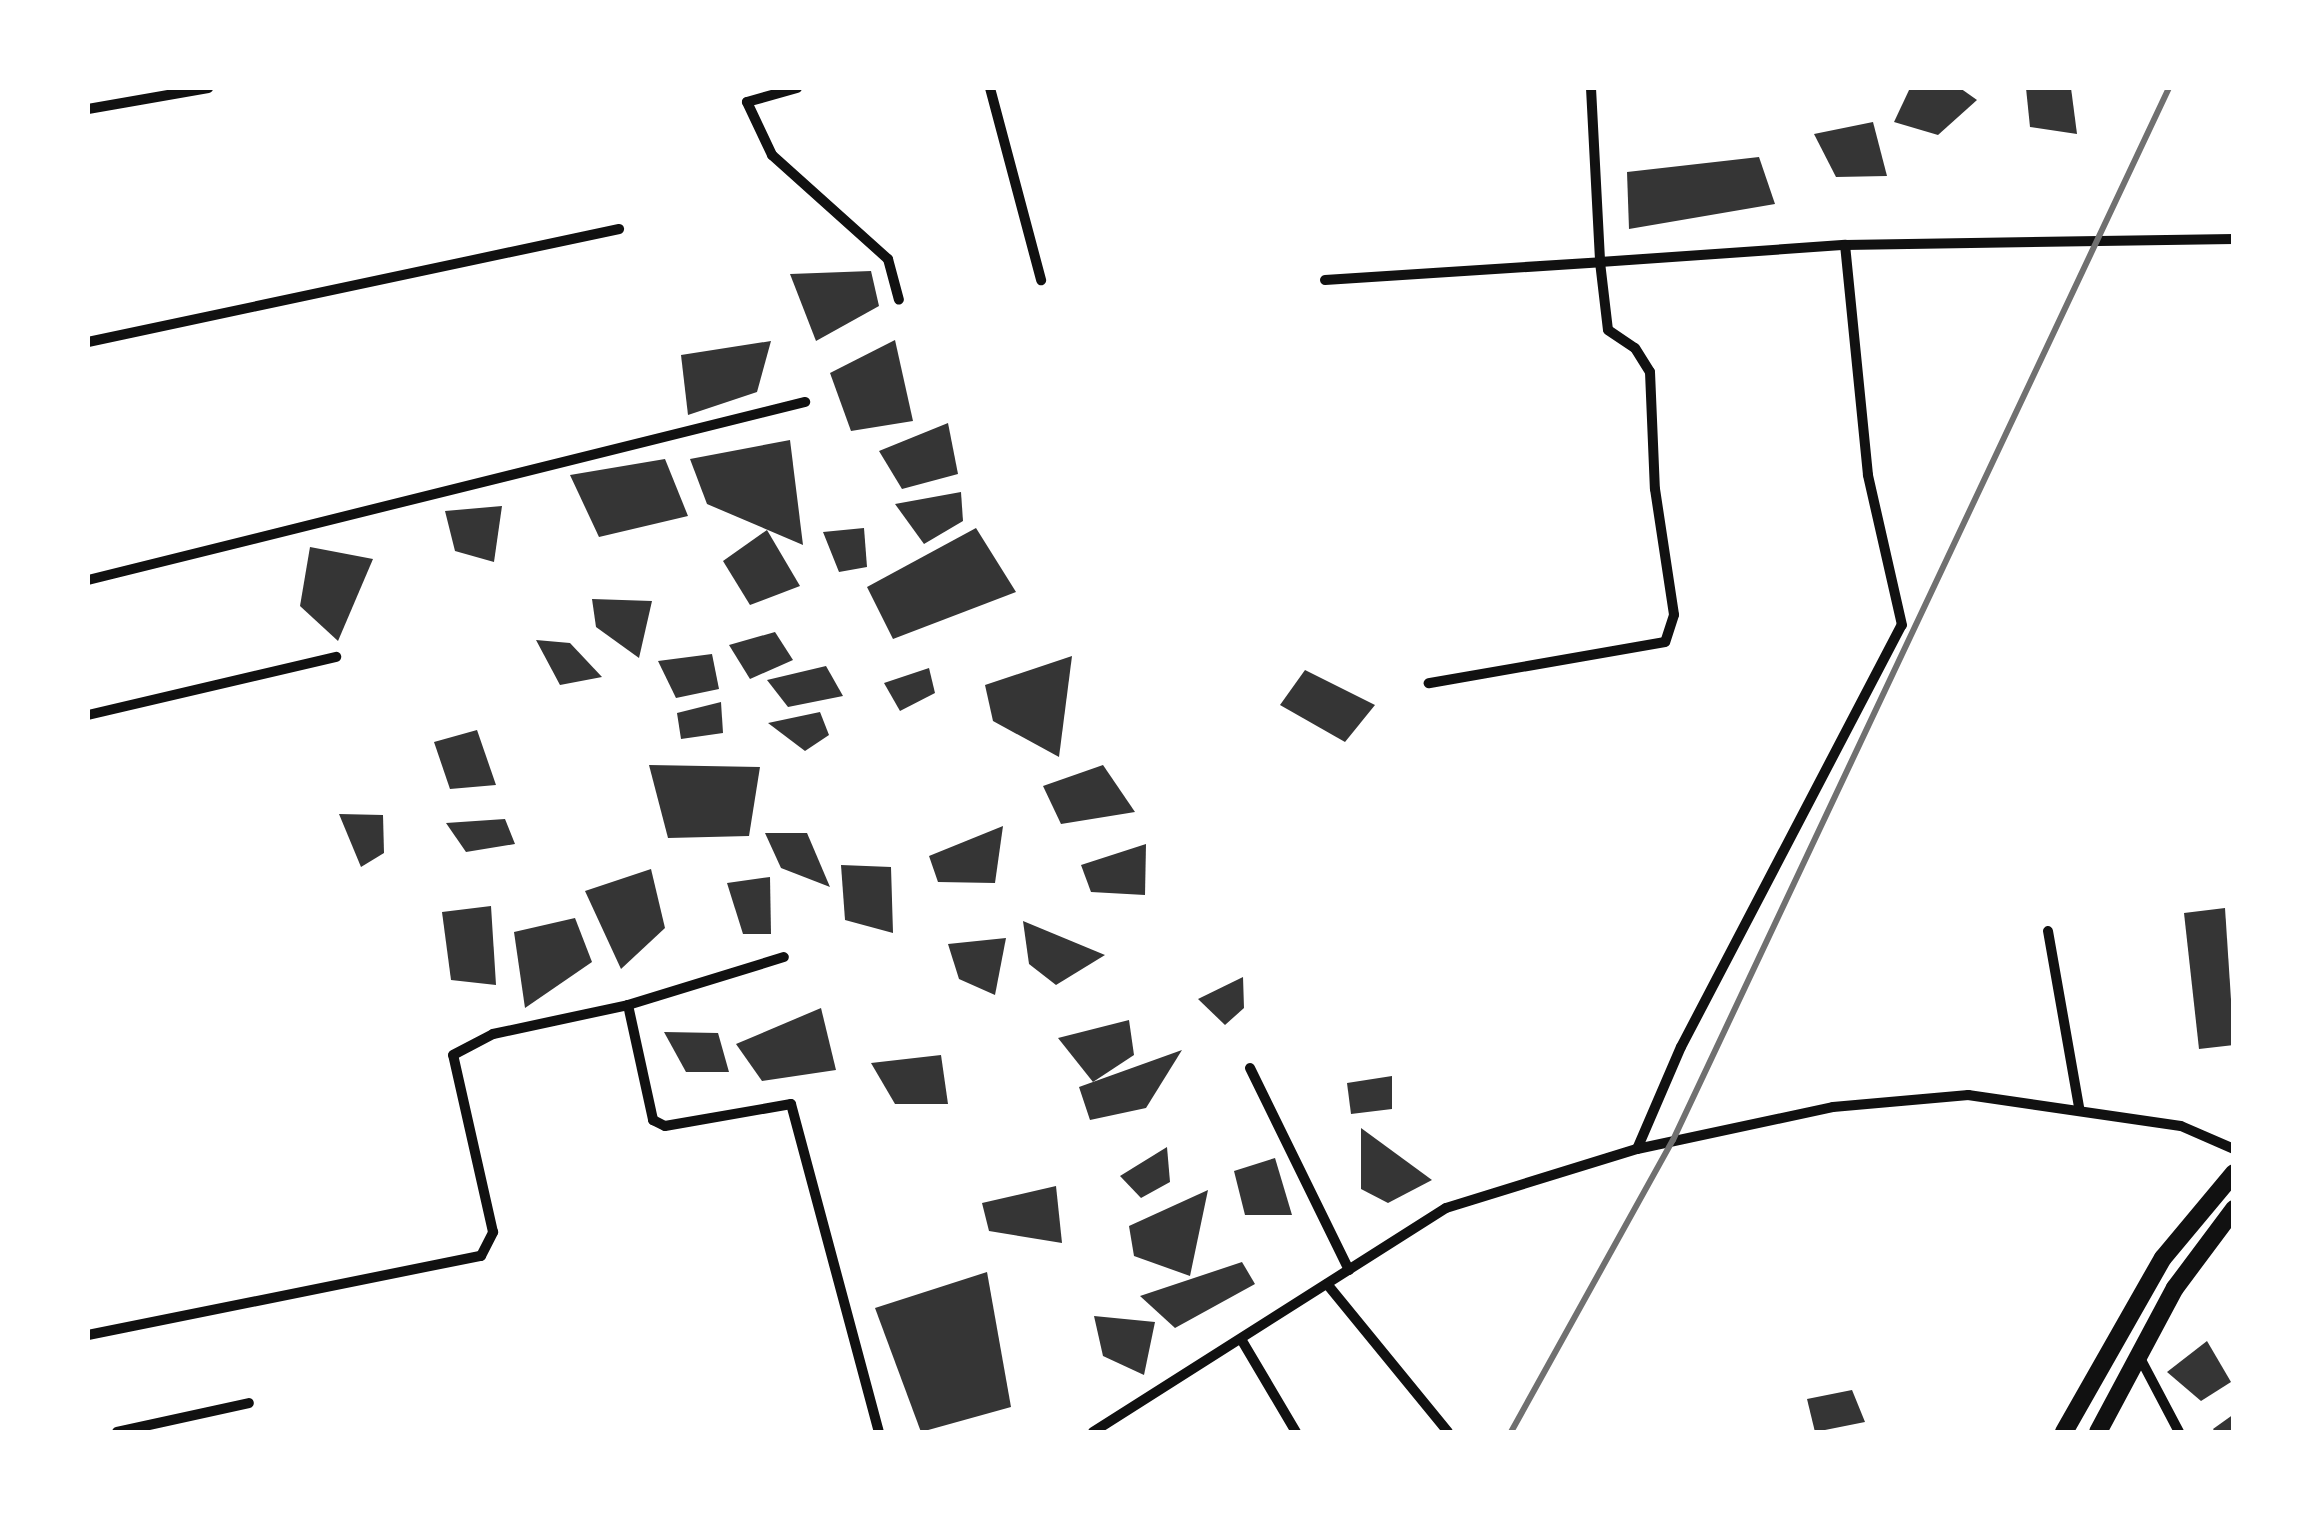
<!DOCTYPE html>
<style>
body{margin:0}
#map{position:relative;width:2321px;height:1520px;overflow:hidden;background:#fff;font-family:Inter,sans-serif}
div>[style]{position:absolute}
.building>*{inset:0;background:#353535}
.minor>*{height:10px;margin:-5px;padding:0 5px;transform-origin:5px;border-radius:5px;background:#111}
.trunk>*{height:18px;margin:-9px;padding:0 9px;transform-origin:9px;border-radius:9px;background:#111}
.rail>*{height:6px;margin:-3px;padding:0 3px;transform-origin:3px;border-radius:3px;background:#707070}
span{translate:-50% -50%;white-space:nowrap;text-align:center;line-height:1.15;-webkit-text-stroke:8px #fff;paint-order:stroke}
.frame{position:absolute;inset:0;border:90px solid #fff;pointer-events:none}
</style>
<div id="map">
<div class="building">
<div style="clip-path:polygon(1910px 88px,1960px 88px,1977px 100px,1938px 135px,1894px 122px)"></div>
<div style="clip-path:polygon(2026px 88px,2071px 88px,2077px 134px,2030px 127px)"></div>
<div style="clip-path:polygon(1873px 122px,1887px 176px,1836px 177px,1814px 134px)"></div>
<div style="clip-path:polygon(1759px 157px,1775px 204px,1629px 229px,1627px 172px)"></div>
<div style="clip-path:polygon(871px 271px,879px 306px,816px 341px,790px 274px)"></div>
<div style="clip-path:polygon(895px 340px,913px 421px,851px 431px,830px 373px)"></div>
<div style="clip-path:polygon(771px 341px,757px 392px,688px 415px,681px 355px)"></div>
<div style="clip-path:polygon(948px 423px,958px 474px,902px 489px,879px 451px)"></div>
<div style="clip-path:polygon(790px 440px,803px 545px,707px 504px,690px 459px)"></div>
<div style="clip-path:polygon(665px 459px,688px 516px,599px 537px,570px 475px)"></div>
<div style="clip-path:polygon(961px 492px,963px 521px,924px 544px,895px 504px)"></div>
<div style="clip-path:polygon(502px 506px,494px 562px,455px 551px,445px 511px)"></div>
<div style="clip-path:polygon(864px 528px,867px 567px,839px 572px,823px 532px)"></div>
<div style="clip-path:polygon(976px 528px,1016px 592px,893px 639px,867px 587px)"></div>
<div style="clip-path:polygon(767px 530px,800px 586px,750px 605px,723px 561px)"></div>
<div style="clip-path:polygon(310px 547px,373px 559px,338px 641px,300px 606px)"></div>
<div style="clip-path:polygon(592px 599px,652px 601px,639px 658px,596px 627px)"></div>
<div style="clip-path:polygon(775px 632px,793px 660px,750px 679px,729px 645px)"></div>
<div style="clip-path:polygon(536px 640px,570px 643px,602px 677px,560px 685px)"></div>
<div style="clip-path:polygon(712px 654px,719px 689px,676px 698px,658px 661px)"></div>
<div style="clip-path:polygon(1072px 656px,1059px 757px,993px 721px,985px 685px)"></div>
<div style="clip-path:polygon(826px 666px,843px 696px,788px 707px,767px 680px)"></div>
<div style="clip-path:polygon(929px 668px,935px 693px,900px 711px,884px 683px)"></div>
<div style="clip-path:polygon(1305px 670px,1375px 705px,1345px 742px,1280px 705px)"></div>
<div style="clip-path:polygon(721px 702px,723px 733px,681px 739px,677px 713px)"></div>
<div style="clip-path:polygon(820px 712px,829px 735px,805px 751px,768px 723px)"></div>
<div style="clip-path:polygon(477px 730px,496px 785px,450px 789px,434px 742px)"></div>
<div style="clip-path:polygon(649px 765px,760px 767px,749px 836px,668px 838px)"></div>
<div style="clip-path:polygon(1103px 765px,1135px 812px,1061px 824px,1043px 786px)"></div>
<div style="clip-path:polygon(339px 814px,383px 815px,384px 853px,361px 867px)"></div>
<div style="clip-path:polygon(505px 819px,515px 844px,466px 852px,446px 823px)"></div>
<div style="clip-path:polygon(1003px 826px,995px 883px,938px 882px,929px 856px)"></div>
<div style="clip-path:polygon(765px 833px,807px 833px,830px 887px,781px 868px)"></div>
<div style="clip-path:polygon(1146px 844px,1145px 895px,1091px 892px,1081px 865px)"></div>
<div style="clip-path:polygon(841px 865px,891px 867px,893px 933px,845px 920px)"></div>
<div style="clip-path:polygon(651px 869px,665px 928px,621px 969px,585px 891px)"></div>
<div style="clip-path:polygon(770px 877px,771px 934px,743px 934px,727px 883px)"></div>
<div style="clip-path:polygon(491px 906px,496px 985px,451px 980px,442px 912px)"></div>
<div style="clip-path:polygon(2225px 908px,2234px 1045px,2199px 1049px,2184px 913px)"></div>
<div style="clip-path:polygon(575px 918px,592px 962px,525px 1008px,514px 932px)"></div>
<div style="clip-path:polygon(1023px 921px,1105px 955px,1056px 985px,1029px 964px)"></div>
<div style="clip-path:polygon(1006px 938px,995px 995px,959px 979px,948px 944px)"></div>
<div style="clip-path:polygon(1243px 977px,1244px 1008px,1225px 1025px,1198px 999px)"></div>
<div style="clip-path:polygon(821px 1008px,836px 1070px,762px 1081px,736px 1044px)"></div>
<div style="clip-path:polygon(1129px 1020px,1134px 1055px,1093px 1082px,1058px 1038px)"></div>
<div style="clip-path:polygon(664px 1032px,718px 1033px,729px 1072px,686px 1072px)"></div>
<div style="clip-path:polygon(1182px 1050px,1146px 1108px,1090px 1120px,1079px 1087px)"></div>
<div style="clip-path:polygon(941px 1055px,948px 1104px,895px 1104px,871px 1063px)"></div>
<div style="clip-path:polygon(1392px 1076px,1392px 1109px,1351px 1114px,1347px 1083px)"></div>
<div style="clip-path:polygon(1361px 1128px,1432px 1180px,1388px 1203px,1361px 1189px)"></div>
<div style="clip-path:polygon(1167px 1147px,1170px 1182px,1141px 1198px,1120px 1176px)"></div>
<div style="clip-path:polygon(1275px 1158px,1292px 1215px,1245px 1215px,1234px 1171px)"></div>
<div style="clip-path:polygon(1056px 1186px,1062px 1243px,989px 1231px,982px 1203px)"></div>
<div style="clip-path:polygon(1208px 1190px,1190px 1276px,1134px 1256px,1129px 1226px)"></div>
<div style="clip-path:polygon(1242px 1262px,1255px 1284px,1175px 1328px,1140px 1296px)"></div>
<div style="clip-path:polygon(987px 1272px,1011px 1407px,921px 1432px,875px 1308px)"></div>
<div style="clip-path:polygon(1094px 1316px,1155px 1322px,1144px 1375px,1103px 1356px)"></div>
<div style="clip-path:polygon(2207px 1341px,2231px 1382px,2201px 1401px,2167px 1372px)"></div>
<div style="clip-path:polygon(1852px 1390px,1865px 1422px,1815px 1432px,1807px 1399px)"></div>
<div style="clip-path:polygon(2234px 1414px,2234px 1432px,2215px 1432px,2213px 1429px)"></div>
</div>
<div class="minor">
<div style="left:797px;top:88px;width:52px;rotate:164.4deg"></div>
<div style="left:747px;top:102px;width:59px;rotate:64.7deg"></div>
<div style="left:772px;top:155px;width:156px;rotate:41.9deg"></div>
<div style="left:888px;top:259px;width:42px;rotate:75deg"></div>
<div style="left:990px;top:88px;width:199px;rotate:75.1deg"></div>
<div style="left:1591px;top:88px;width:174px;rotate:87deg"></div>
<div style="left:1600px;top:262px;width:246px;rotate:-4deg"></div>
<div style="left:1845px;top:245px;width:389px;rotate:-0.9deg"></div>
<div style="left:88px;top:109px;width:122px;rotate:-9.9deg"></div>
<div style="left:1325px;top:280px;width:276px;rotate:-3.7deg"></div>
<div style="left:1600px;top:262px;width:68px;rotate:83.3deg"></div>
<div style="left:1608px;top:330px;width:32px;rotate:34deg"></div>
<div style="left:1635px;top:348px;width:28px;rotate:58deg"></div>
<div style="left:1650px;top:372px;width:117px;rotate:87.6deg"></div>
<div style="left:1655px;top:489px;width:127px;rotate:81.4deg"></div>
<div style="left:1674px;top:615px;width:28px;rotate:108deg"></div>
<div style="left:1665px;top:642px;width:240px;rotate:170.1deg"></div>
<div style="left:88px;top:342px;width:543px;rotate:-12.01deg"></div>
<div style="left:88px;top:580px;width:739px;rotate:-13.94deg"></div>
<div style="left:88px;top:715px;width:255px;rotate:-13.2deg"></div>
<div style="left:2048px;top:931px;width:179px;rotate:80deg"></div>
<div style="left:628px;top:1005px;width:118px;rotate:77.7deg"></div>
<div style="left:653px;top:1120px;width:13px;rotate:27deg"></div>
<div style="left:665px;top:1126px;width:128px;rotate:-9.9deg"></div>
<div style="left:791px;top:1104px;width:340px;rotate:75deg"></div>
<div style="left:1250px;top:1068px;width:225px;rotate:63.9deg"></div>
<div style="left:1637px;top:1149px;width:111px;rotate:-66.7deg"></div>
<div style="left:1681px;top:1047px;width:476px;rotate:-62.4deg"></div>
<div style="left:1902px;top:625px;width:154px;rotate:-102.8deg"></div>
<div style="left:1868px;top:475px;width:231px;rotate:-95.7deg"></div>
<div style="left:1327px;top:1284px;width:191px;rotate:50.7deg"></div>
<div style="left:88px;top:1335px;width:401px;rotate:-11.4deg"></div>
<div style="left:481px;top:1256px;width:27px;rotate:-63deg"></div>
<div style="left:493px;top:1232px;width:181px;rotate:-102.7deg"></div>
<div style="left:453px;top:1055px;width:45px;rotate:-27.7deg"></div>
<div style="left:493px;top:1034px;width:138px;rotate:-12.1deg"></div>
<div style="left:628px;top:1005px;width:163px;rotate:-17.1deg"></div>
<div style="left:1241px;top:1339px;width:108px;rotate:59.4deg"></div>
<div style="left:2139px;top:1356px;width:86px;rotate:62.2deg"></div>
<div style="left:117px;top:1432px;width:135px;rotate:-12.4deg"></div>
<div style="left:1093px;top:1432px;width:418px;rotate:-32.4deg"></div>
<div style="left:1446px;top:1208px;width:200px;rotate:-17.2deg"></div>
<div style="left:1637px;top:1149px;width:200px;rotate:-12.1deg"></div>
<div style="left:1833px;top:1107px;width:136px;rotate:-5.1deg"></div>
<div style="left:1968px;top:1095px;width:215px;rotate:8.3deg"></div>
<div style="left:2181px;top:1126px;width:58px;rotate:23.5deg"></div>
</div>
<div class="trunk">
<div style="left:2064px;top:1432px;width:200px;rotate:-60.4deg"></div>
<div style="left:2163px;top:1258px;width:111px;rotate:-50.1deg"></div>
<div style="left:2098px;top:1432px;width:163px;rotate:-61.9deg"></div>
<div style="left:2175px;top:1288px;width:99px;rotate:-53.2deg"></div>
</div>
<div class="rail">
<div style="left:1511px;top:1432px;width:334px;rotate:-61deg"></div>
<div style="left:1673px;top:1140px;width:1163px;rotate:-64.76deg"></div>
</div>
<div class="frame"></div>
</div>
